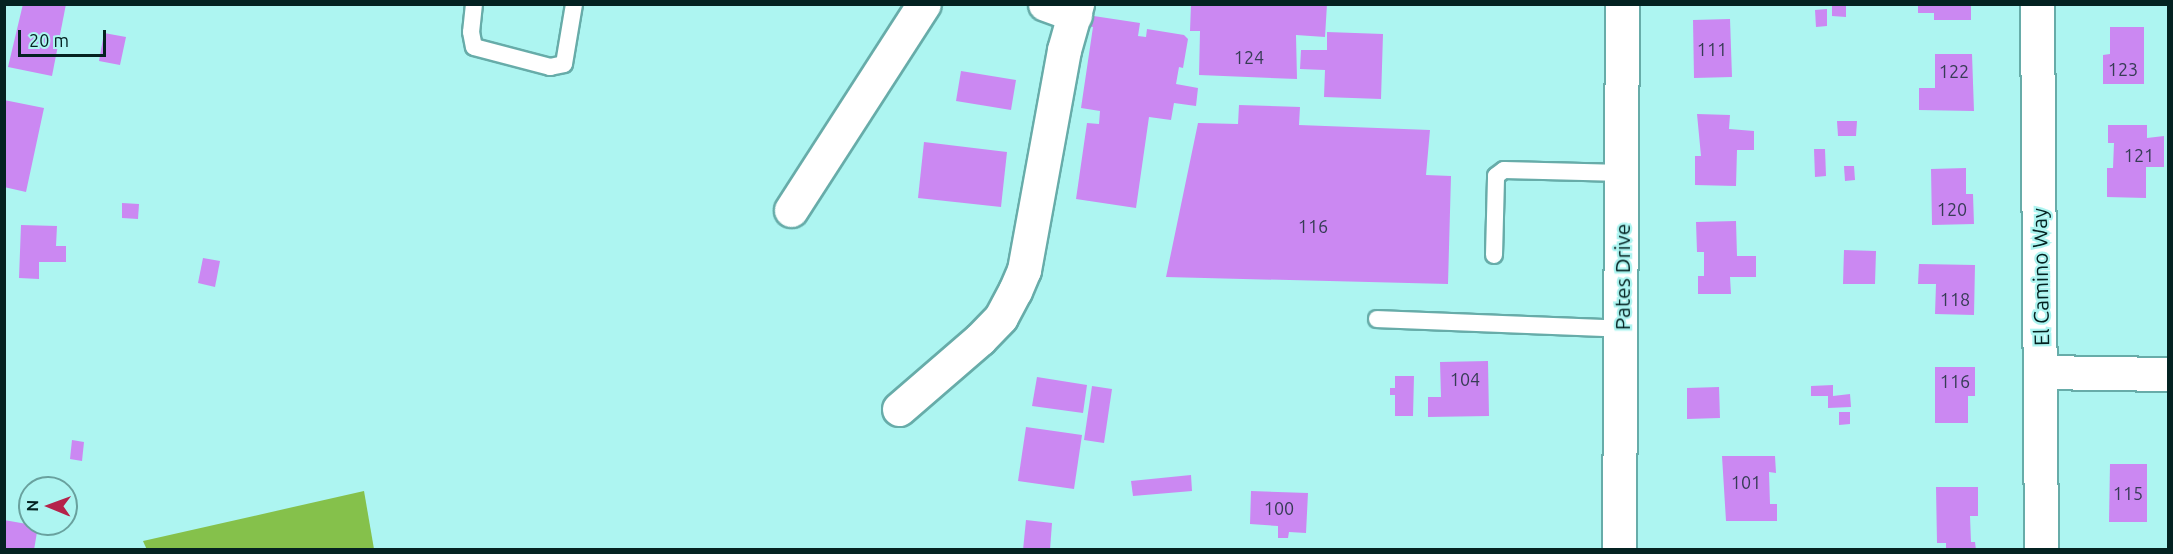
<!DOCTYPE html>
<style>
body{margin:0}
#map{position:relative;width:2173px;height:554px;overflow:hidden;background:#adf5f1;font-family:Ubuntu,sans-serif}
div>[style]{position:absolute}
.forest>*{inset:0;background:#85c14b}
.building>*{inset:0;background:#cb88f2}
.roads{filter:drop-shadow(2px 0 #67aca9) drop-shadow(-2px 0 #67aca9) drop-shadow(0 2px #67aca9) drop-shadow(0 -2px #67aca9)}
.service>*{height:16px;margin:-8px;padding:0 8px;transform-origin:8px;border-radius:8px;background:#fff}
.minor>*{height:33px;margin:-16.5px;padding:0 16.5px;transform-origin:16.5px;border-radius:16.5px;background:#fff}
span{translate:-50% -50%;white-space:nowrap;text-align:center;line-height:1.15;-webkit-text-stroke:4.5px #adf5f1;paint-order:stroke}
.number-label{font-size:18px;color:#363c55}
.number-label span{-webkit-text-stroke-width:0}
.street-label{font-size:21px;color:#042221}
.frame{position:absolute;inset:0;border:6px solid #042221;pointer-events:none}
.north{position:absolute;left:18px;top:476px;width:60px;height:60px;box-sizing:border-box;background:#adf5f1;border:2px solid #69a19e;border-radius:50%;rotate:271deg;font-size:16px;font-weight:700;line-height:24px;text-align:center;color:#042221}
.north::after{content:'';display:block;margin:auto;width:21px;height:27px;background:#b5234a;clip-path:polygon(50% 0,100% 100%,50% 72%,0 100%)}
.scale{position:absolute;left:18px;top:30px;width:88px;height:27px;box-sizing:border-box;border:3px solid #042221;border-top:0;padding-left:8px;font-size:18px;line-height:21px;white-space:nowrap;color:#042221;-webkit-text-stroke:4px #adf5f1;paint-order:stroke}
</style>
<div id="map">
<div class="forest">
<div style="clip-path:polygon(364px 491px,374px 549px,147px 550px,143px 541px)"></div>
</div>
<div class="building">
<div style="clip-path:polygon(23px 4px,66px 4px,52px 76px,8px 67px)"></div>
<div style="clip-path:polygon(1191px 4px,1327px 4px,1325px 37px,1296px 35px,1297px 79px,1199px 75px,1200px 31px,1190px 31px)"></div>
<div style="clip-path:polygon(1832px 4px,1846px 4px,1846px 17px,1832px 16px)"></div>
<div style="clip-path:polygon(1918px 4px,1971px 4px,1971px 20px,1934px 20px,1934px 13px,1918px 13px)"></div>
<div style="clip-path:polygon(1827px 9px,1827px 26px,1816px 27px,1815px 10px)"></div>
<div style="clip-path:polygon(1087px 15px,1140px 23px,1138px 36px,1146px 37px,1147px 29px,1184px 35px,1188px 39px,1183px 68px,1179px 67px,1176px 84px,1198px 88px,1196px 106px,1174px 103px,1171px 120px,1149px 117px,1136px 208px,1076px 199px,1087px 123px,1099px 124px,1100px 111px,1081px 108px,1093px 27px,1085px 26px)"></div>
<div style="clip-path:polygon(1730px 19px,1732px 77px,1694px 78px,1693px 20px)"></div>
<div style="clip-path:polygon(2110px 27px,2144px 27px,2144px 84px,2103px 84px,2103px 55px,2110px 54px)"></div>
<div style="clip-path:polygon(1327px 32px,1383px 34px,1381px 99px,1324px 97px,1325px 70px,1300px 69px,1301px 50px,1327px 50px)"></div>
<div style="clip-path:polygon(104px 33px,126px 37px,120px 65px,99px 61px)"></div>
<div style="clip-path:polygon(1935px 54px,1972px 54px,1974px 111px,1919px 110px,1919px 88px,1935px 88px)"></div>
<div style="clip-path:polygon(961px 71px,1016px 80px,1011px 110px,956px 101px)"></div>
<div style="clip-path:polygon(4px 100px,44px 108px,26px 192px,4px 187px)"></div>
<div style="clip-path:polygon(1239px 105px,1300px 107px,1299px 125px,1430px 130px,1426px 175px,1451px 176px,1448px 284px,1166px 277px,1198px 123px,1238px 124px)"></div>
<div style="clip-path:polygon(1697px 114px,1730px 115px,1729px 129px,1754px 131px,1754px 150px,1737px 150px,1736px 186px,1695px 185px,1695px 156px,1701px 156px)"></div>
<div style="clip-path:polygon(1837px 121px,1857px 121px,1856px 136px,1838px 136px)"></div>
<div style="clip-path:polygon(2108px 125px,2147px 125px,2147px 138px,2164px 136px,2164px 167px,2146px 167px,2146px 198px,2107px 197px,2107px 168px,2113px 168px,2114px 143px,2108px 143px)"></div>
<div style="clip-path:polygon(924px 142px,1007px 152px,1001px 207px,918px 198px)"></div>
<div style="clip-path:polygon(1814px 149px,1825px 149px,1826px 176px,1815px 177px)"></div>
<div style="clip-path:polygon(1844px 166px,1854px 166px,1855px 180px,1845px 181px)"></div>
<div style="clip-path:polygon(1966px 168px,1966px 194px,1973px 194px,1974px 224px,1932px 225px,1931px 169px)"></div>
<div style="clip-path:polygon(122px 203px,139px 204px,138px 219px,122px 218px)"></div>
<div style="clip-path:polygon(1736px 221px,1737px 256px,1756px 256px,1756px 277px,1730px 277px,1731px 294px,1698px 294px,1698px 276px,1704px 276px,1704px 252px,1697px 252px,1696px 222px)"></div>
<div style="clip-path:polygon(21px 225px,57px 226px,56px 246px,66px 246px,66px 262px,39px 262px,39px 279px,19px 278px)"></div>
<div style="clip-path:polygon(1844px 250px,1876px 251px,1875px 284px,1843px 284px)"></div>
<div style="clip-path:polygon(203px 258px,220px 261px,215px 287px,198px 283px)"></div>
<div style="clip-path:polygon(1919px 264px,1975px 265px,1974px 315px,1935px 314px,1936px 284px,1918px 284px)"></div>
<div style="clip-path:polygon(1488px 361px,1489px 416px,1428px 417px,1428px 397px,1441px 397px,1440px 362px)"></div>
<div style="clip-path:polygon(1935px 367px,1975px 367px,1975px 396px,1968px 396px,1968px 423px,1935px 423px)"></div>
<div style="clip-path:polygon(1395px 376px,1414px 376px,1413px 416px,1395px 416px,1395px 395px,1390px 395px,1390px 388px,1395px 388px)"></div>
<div style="clip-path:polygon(1037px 377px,1087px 385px,1083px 413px,1032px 406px)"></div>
<div style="clip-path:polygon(1833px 385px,1833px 396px,1850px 394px,1851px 407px,1828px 408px,1828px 396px,1811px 396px,1811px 386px)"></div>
<div style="clip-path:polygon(1092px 386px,1112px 389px,1104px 443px,1084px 440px)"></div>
<div style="clip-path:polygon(1719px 387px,1720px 418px,1687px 419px,1687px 388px)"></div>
<div style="clip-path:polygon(1839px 412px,1850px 412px,1850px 424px,1839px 425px)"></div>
<div style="clip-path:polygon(1026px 427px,1082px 435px,1074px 489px,1018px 481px)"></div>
<div style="clip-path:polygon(72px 440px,84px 442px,82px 461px,70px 459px)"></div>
<div style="clip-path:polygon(1722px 456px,1775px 456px,1776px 473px,1769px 472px,1770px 504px,1777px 504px,1777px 521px,1726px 521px)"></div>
<div style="clip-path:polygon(2110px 464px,2147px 464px,2147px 522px,2109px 522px)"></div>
<div style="clip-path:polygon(1191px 475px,1192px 491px,1133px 496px,1131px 481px)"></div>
<div style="clip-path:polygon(1936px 487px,1978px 487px,1978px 516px,1970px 516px,1971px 542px,1975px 542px,1976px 550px,1946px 550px,1946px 543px,1937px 543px)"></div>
<div style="clip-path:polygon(1251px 491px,1308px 493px,1306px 533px,1289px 532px,1288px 538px,1278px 538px,1278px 526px,1250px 524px)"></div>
<div style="clip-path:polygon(4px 520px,38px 526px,34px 550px,4px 550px)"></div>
<div style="clip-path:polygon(1026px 520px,1052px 523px,1050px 550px,1023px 550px)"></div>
</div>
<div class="roads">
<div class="service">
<div style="left:474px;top:4px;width:28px;rotate:96deg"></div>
<div style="left:471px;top:32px;width:15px;rotate:79deg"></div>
<div style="left:474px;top:47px;width:79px;rotate:14.7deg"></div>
<div style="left:550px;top:67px;width:14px;rotate:-12deg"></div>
<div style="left:564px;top:64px;width:61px;rotate:-80.5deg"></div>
<div style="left:1494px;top:255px;width:79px;rotate:-88.5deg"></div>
<div style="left:1496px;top:176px;width:10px;rotate:-37deg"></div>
<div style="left:1504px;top:170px;width:119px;rotate:1.4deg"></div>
<div style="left:1377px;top:319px;width:244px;rotate:2.3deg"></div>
</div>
<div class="minor">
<div style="left:1045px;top:4px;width:32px;rotate:20deg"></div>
<div style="left:2037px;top:4px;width:546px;rotate:89.58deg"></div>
<div style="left:791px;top:210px;width:245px;rotate:-57.2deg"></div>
<div style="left:2041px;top:372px;width:127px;rotate:0.9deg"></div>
<div style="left:899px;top:409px;width:107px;rotate:-40.8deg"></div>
<div style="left:980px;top:339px;width:30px;rotate:-46deg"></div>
<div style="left:1001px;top:317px;width:30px;rotate:-62deg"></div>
<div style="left:1015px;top:291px;width:23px;rotate:-67deg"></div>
<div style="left:1024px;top:270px;width:224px;rotate:-79.7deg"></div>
<div style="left:1064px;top:50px;width:48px;rotate:-74.2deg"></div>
<div style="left:1619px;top:550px;width:546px;rotate:-89.69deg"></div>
</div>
</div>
<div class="number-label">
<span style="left:1712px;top:49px">111</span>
<span style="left:1249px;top:57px">124</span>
<span style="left:2123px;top:69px">123</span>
<span style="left:1954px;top:71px">122</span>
<span style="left:2139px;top:155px">121</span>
<span style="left:1952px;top:209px">120</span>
<span style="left:1313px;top:226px">116</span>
<span style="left:1955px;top:299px">118</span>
<span style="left:1465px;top:379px">104</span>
<span style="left:1955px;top:381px">116</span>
<span style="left:1746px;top:482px">101</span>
<span style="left:2128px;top:493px">115</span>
<span style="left:1279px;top:508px">100</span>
</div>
<div class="street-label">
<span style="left:1622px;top:277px;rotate:-90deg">Pates Drive</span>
<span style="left:2040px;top:277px;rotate:-91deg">El Camino Way</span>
</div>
<div class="frame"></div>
<div class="north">N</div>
<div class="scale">20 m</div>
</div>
